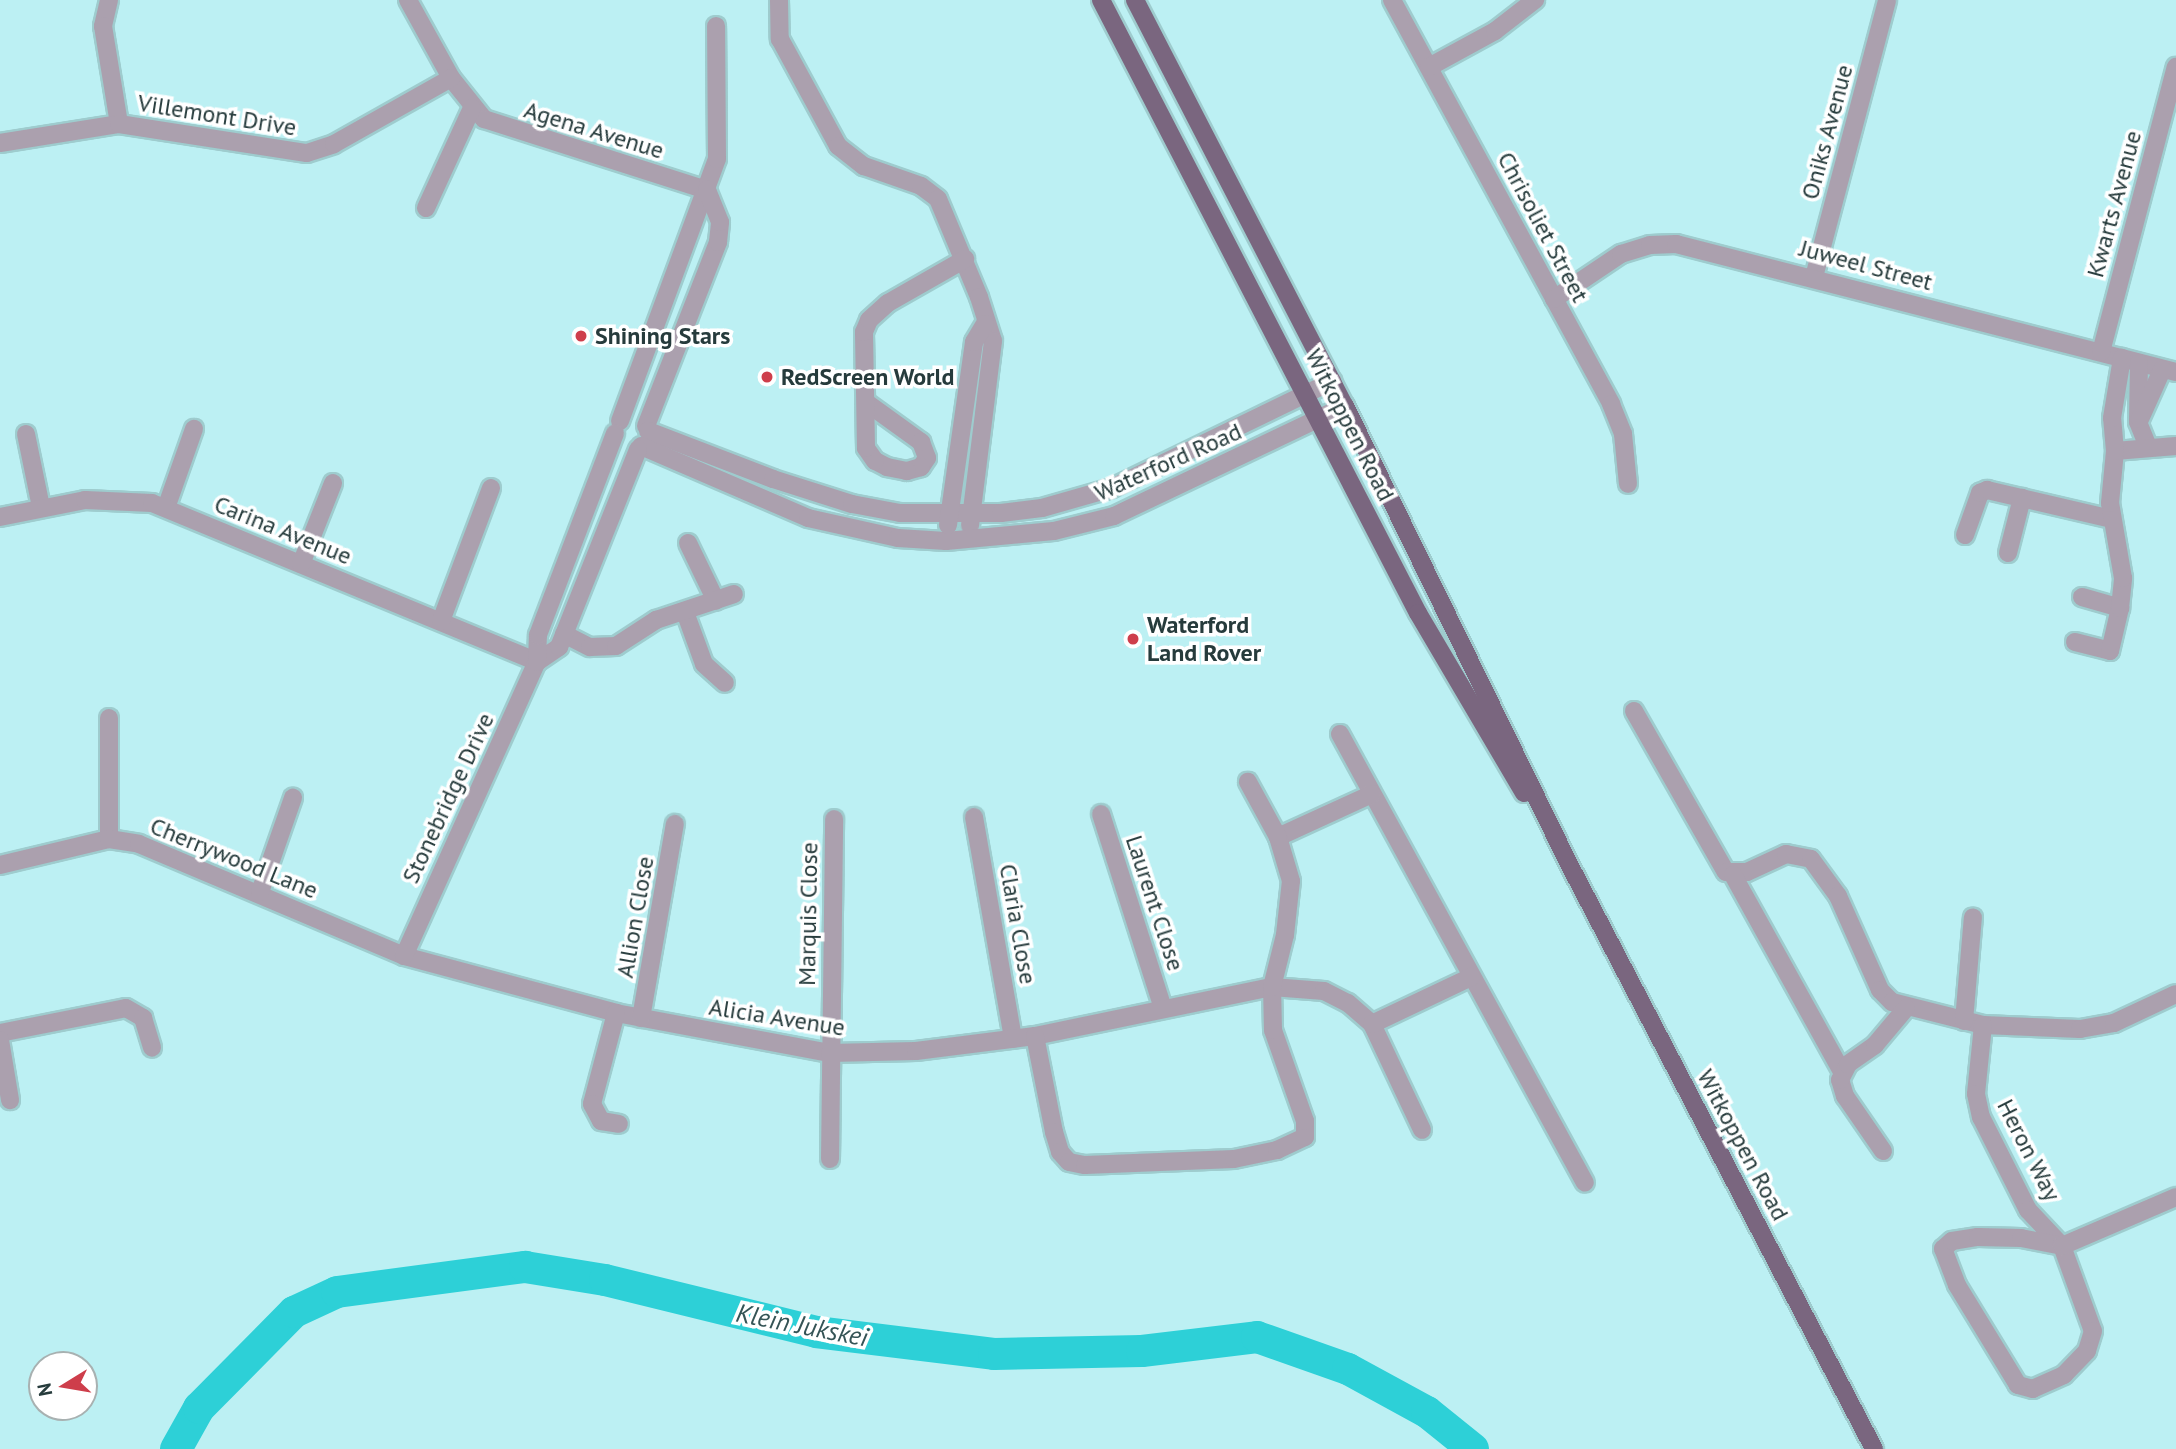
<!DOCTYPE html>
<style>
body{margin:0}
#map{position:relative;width:2176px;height:1449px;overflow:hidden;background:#bcf0f3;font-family:"PT Sans",sans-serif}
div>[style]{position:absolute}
.river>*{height:32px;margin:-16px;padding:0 16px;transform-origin:16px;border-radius:16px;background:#2dd0d7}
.roads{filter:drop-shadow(2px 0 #9eccce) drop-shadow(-2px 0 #9eccce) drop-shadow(0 2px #9eccce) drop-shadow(0 -2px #9eccce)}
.minor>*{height:18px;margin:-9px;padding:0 9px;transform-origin:9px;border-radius:9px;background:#aba0ae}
.major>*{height:18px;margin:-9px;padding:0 9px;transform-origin:9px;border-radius:9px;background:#7a667f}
.dots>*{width:19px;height:19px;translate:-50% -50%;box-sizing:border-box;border:4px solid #fff;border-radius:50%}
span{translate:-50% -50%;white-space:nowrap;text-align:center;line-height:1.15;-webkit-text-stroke:7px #fff;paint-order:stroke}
.street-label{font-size:24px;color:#263b3c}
.poi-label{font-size:24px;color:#263b3c;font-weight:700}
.left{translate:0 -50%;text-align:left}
.water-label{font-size:26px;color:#355456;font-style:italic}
.north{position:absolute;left:28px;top:1351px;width:70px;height:70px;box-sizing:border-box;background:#fff;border:2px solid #a8b1b1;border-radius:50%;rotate:259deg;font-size:19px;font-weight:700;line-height:28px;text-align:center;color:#263b3c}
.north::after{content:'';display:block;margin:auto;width:24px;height:32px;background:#ce3e4b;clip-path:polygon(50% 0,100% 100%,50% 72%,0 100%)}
</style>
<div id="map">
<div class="river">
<div style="left:176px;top:1449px;width:47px;rotate:-60.7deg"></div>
<div style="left:199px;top:1408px;width:135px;rotate:-45.3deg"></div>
<div style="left:294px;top:1312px;width:47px;rotate:-24.9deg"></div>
<div style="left:337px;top:1292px;width:190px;rotate:-7.6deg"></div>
<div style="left:525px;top:1267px;width:81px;rotate:9.2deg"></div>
<div style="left:605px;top:1280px;width:217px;rotate:13.8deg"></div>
<div style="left:816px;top:1332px;width:179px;rotate:7deg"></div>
<div style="left:994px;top:1354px;width:148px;rotate:-1.2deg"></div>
<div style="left:1142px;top:1351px;width:116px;rotate:-6.9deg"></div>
<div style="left:1257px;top:1337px;width:96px;rotate:19.4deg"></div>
<div style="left:1348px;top:1369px;width:90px;rotate:28.6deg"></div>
<div style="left:1427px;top:1412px;width:59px;rotate:38.8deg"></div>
</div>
<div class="roads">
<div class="minor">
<div style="left:109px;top:0;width:27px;rotate:103deg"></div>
<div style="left:103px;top:26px;width:99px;rotate:80.7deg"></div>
<div style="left:408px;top:0;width:89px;rotate:61.1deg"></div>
<div style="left:451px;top:78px;width:53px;rotate:51.2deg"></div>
<div style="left:484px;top:119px;width:234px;rotate:17.7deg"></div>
<div style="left:779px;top:0;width:39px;rotate:89deg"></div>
<div style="left:780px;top:39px;width:122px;rotate:61.5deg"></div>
<div style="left:838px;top:146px;width:33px;rotate:38deg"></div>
<div style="left:864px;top:166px;width:60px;rotate:19.3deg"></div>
<div style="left:921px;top:186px;width:21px;rotate:37deg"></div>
<div style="left:938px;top:199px;width:106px;rotate:67.3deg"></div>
<div style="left:979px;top:297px;width:46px;rotate:72.3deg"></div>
<div style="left:993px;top:341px;width:186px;rotate:97.1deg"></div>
<div style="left:1392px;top:0;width:460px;rotate:61.5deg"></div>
<div style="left:1611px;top:404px;width:32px;rotate:68deg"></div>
<div style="left:1623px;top:434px;width:50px;rotate:84.3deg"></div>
<div style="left:1429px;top:67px;width:75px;rotate:-28.6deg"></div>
<div style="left:1495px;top:31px;width:51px;rotate:-37.8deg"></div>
<div style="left:0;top:143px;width:121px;rotate:-9.1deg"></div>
<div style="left:119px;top:124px;width:190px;rotate:8.8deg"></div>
<div style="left:307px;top:153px;width:28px;rotate:-18deg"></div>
<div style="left:334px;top:144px;width:134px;rotate:-29.4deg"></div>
<div style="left:426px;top:208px;width:110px;rotate:-65.3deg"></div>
<div style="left:1814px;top:277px;width:286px;rotate:-75.2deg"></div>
<div style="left:1554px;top:299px;width:81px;rotate:-33.9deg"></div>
<div style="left:1621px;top:254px;width:30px;rotate:-17deg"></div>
<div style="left:1650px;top:245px;width:26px;rotate:-2deg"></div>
<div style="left:1676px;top:244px;width:516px;rotate:14.36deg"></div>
<div style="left:2101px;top:352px;width:295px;rotate:-75.3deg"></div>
<div style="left:2139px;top:363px;width:59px;rotate:91deg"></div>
<div style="left:2138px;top:422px;width:27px;rotate:68deg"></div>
<div style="left:867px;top:403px;width:67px;rotate:35.8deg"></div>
<div style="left:921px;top:442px;width:17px;rotate:69deg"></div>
<div style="left:927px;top:458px;width:11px;rotate:124deg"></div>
<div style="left:921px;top:467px;width:15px;rotate:164deg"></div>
<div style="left:907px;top:471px;width:20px;rotate:-169deg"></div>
<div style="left:887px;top:467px;width:13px;rotate:-153deg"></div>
<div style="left:875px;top:461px;width:16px;rotate:-125deg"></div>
<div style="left:866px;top:448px;width:116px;rotate:-91deg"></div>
<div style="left:864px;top:332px;width:13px;rotate:-67deg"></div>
<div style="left:869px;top:320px;width:25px;rotate:-42deg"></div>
<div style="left:888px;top:303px;width:89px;rotate:-29.7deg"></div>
<div style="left:2140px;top:419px;width:54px;rotate:-65.8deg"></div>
<div style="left:620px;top:421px;width:279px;rotate:-69.7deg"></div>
<div style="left:717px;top:159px;width:133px;rotate:-90.4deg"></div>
<div style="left:646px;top:426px;width:198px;rotate:-68.6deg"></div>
<div style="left:718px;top:242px;width:20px;rotate:-84deg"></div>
<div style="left:720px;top:222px;width:35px;rotate:-112deg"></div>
<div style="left:648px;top:431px;width:134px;rotate:21deg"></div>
<div style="left:773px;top:479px;width:83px;rotate:17.6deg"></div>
<div style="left:852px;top:504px;width:49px;rotate:10.6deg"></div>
<div style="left:900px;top:513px;width:101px"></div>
<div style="left:1001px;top:513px;width:41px;rotate:-7deg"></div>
<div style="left:1042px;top:508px;width:73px;rotate:-15.9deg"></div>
<div style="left:1112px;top:488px;width:245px;rotate:-25.9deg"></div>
<div style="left:26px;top:434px;width:75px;rotate:78.4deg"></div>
<div style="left:641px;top:446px;width:182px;rotate:23.3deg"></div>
<div style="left:808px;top:518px;width:92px;rotate:12.5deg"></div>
<div style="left:898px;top:538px;width:48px;rotate:3.6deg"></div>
<div style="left:946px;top:541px;width:108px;rotate:-5.3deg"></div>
<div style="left:1054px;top:531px;width:62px;rotate:-14deg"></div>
<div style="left:1114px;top:516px;width:256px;rotate:-25.5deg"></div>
<div style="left:2115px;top:451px;width:61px;rotate:-4.7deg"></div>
<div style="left:166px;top:508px;width:84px;rotate:-70.5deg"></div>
<div style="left:0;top:517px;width:87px;rotate:-11.3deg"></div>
<div style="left:85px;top:500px;width:67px;rotate:2.6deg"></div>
<div style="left:152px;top:503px;width:417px;rotate:22.4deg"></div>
<div style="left:948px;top:525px;width:185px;rotate:-81.9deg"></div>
<div style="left:974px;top:342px;width:21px;rotate:-59deg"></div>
<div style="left:1965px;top:535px;width:45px;rotate:-70.3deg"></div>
<div style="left:1980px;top:493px;width:8px;rotate:-23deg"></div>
<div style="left:1987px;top:490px;width:128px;rotate:13.1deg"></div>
<div style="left:688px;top:543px;width:64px;rotate:64.2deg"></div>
<div style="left:2008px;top:553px;width:57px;rotate:-75.7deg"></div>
<div style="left:301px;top:564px;width:87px;rotate:-68.4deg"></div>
<div style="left:2082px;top:597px;width:40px;rotate:16deg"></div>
<div style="left:685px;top:612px;width:55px;rotate:69.9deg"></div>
<div style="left:704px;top:664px;width:28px;rotate:42deg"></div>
<div style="left:441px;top:621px;width:142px;rotate:-69.4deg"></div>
<div style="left:564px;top:634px;width:29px;rotate:27deg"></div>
<div style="left:590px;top:647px;width:26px;rotate:-2deg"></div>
<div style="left:616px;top:646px;width:48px;rotate:-33deg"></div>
<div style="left:656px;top:620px;width:82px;rotate:-18.4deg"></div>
<div style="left:2075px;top:642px;width:36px;rotate:14deg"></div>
<div style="left:2110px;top:651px;width:44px;rotate:-76.9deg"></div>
<div style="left:2120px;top:608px;width:30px;rotate:-84deg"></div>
<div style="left:2123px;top:578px;width:76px;rotate:-99.8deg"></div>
<div style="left:2110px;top:503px;width:52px;rotate:-84.5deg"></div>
<div style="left:2115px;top:451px;width:33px;rotate:-95deg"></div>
<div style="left:2112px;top:418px;width:61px;rotate:-80.5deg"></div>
<div style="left:537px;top:662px;width:27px;rotate:-34deg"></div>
<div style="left:559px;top:647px;width:213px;rotate:-68.2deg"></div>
<div style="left:1634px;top:711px;width:185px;rotate:60.3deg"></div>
<div style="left:1726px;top:872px;width:21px"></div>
<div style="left:1747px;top:872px;width:43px;rotate:-24.8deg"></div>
<div style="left:1786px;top:854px;width:25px;rotate:11deg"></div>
<div style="left:1811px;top:859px;width:46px;rotate:53.9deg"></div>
<div style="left:1838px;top:896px;width:103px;rotate:65.9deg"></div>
<div style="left:1880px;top:990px;width:17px;rotate:45deg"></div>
<div style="left:1892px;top:1002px;width:94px;rotate:14.2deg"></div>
<div style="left:1983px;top:1025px;width:97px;rotate:2.4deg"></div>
<div style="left:2080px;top:1029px;width:35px;rotate:-10deg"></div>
<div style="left:2114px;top:1023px;width:68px;rotate:-25.1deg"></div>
<div style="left:1340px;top:734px;width:511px;rotate:61.38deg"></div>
<div style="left:1101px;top:814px;width:204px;rotate:72.3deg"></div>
<div style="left:974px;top:817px;width:225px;rotate:80deg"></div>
<div style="left:1278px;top:837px;width:103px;rotate:-24.6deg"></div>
<div style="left:109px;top:839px;width:121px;rotate:-90deg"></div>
<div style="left:0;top:865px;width:112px;rotate:-13.4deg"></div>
<div style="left:109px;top:839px;width:30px;rotate:9deg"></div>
<div style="left:139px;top:844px;width:288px;rotate:22.9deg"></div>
<div style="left:404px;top:956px;width:220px;rotate:15deg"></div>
<div style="left:616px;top:1013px;width:218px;rotate:10.6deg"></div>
<div style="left:830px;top:1053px;width:86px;rotate:-1.3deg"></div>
<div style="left:916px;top:1051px;width:120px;rotate:-7.2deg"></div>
<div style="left:1035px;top:1036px;width:242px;rotate:-11.7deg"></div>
<div style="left:1272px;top:987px;width:52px;rotate:4.4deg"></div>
<div style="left:1324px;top:991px;width:27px;rotate:27deg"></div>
<div style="left:1348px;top:1003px;width:32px;rotate:41deg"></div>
<div style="left:1372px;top:1024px;width:117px;rotate:64.7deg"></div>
<div style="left:1733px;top:875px;width:225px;rotate:61deg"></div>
<div style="left:260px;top:892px;width:100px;rotate:-70.7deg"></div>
<div style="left:404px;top:956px;width:323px;rotate:-65.7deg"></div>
<div style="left:537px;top:662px;width:27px;rotate:-88deg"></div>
<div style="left:538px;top:635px;width:216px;rotate:-69.1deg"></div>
<div style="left:616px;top:1013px;width:94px;rotate:104.8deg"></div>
<div style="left:592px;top:1104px;width:19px;rotate:62deg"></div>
<div style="left:601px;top:1121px;width:18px;rotate:9deg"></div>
<div style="left:641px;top:1018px;width:197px;rotate:-80.1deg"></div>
<div style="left:1964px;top:1021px;width:104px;rotate:-85.1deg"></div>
<div style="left:1372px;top:1024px;width:110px;rotate:-25.4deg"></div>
<div style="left:1983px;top:1025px;width:69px;rotate:95.8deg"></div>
<div style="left:1976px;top:1094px;width:24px;rotate:78deg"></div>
<div style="left:1981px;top:1117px;width:104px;rotate:63.2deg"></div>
<div style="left:2028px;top:1210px;width:50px;rotate:46.6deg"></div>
<div style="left:2062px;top:1246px;width:90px;rotate:70deg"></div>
<div style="left:2093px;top:1331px;width:21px;rotate:107deg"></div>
<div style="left:2087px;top:1351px;width:33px;rotate:134deg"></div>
<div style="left:2064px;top:1375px;width:34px;rotate:156deg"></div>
<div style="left:2033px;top:1389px;width:16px;rotate:-165deg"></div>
<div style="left:2018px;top:1385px;width:117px;rotate:-121.4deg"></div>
<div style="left:1957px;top:1285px;width:39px;rotate:-111deg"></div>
<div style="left:1943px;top:1249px;width:12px;rotate:-42deg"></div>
<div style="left:1952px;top:1241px;width:26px;rotate:-9deg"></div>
<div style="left:1978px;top:1237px;width:43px;rotate:1.3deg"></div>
<div style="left:2021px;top:1238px;width:42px;rotate:11deg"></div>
<div style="left:2062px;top:1246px;width:124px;rotate:-23.3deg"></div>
<div style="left:0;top:1033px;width:128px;rotate:-11.2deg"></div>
<div style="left:126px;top:1008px;width:20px;rotate:30deg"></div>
<div style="left:143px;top:1018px;width:31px;rotate:73deg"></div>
<div style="left:1035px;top:1036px;width:98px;rotate:78.8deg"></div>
<div style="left:1054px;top:1132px;width:21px;rotate:73deg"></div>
<div style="left:1060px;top:1152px;width:13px;rotate:48deg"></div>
<div style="left:1069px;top:1162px;width:16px;rotate:11deg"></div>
<div style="left:1085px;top:1165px;width:149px;rotate:-2.3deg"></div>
<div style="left:1234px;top:1159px;width:44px;rotate:-11.8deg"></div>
<div style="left:1277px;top:1150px;width:31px;rotate:-25deg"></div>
<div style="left:1305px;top:1137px;width:16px;rotate:-90deg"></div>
<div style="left:1305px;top:1121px;width:96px;rotate:-109.4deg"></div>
<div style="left:1273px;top:1030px;width:43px;rotate:-91.3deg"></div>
<div style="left:1272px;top:987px;width:54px;rotate:-76deg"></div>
<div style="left:1285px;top:935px;width:54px;rotate:-83.7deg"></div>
<div style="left:1291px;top:881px;width:46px;rotate:-106.5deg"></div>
<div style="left:1278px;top:837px;width:63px;rotate:-118.6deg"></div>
<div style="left:0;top:1040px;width:61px;rotate:80.5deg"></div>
<div style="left:1883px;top:1151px;width:67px;rotate:-124.6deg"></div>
<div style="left:1845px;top:1096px;width:17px;rotate:-107deg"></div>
<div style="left:1840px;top:1080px;width:18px;rotate:-63deg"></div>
<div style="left:1848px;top:1064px;width:33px;rotate:-35deg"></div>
<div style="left:1875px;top:1045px;width:48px;rotate:-50deg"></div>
<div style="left:830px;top:1159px;width:340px;rotate:-89.3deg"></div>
</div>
<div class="major">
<div style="left:1101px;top:0;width:690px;rotate:62.66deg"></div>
<div style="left:1418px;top:613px;width:209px;rotate:59.5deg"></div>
<div style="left:1135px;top:0;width:457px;rotate:62.7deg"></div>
<div style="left:1345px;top:406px;width:510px;rotate:63.94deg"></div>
<div style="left:1569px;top:864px;width:660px;rotate:62.46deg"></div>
</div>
</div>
<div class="dots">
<div style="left:581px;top:336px;background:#ce3e4b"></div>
<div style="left:767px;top:377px;background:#ce3e4b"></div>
<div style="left:1133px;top:639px;background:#ce3e4b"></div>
</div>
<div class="street-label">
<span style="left:217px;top:115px;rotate:9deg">Villemont Drive</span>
<span style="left:594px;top:130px;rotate:17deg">Agena Avenue</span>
<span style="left:1827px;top:132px;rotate:-75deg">Oniks Avenue</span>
<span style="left:2114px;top:204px;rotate:-75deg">Kwarts Avenue</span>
<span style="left:1543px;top:227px;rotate:62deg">Chrisoliet Street</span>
<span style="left:1866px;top:265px;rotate:15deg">Juweel Street</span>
<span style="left:1350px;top:425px;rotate:63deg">Witkoppen Road</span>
<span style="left:1168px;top:462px;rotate:-24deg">Waterford Road</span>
<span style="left:283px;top:530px;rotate:22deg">Carina Avenue</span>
<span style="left:448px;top:798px;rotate:-65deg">Stonebridge Drive</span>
<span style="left:234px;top:858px;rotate:22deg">Cherrywood Lane</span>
<span style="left:1155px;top:903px;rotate:72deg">Laurent Close</span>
<span style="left:808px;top:914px;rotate:-89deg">Marquis Close</span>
<span style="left:635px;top:917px;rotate:-80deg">Allion Close</span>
<span style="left:1018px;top:924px;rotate:80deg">Claria Close</span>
<span style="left:777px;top:1017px;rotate:9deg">Alicia Avenue</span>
<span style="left:1743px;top:1145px;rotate:62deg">Witkoppen Road</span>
<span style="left:2029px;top:1150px;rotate:63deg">Heron Way</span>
</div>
<div class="poi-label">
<span class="left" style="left:595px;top:336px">Shining Stars</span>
<span class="left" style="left:781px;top:377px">RedScreen World</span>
<span class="left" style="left:1147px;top:639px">Waterford<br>Land Rover</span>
</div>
<div class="water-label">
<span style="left:802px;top:1325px;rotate:11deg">Klein Jukskei</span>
</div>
<div class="north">N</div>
</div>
